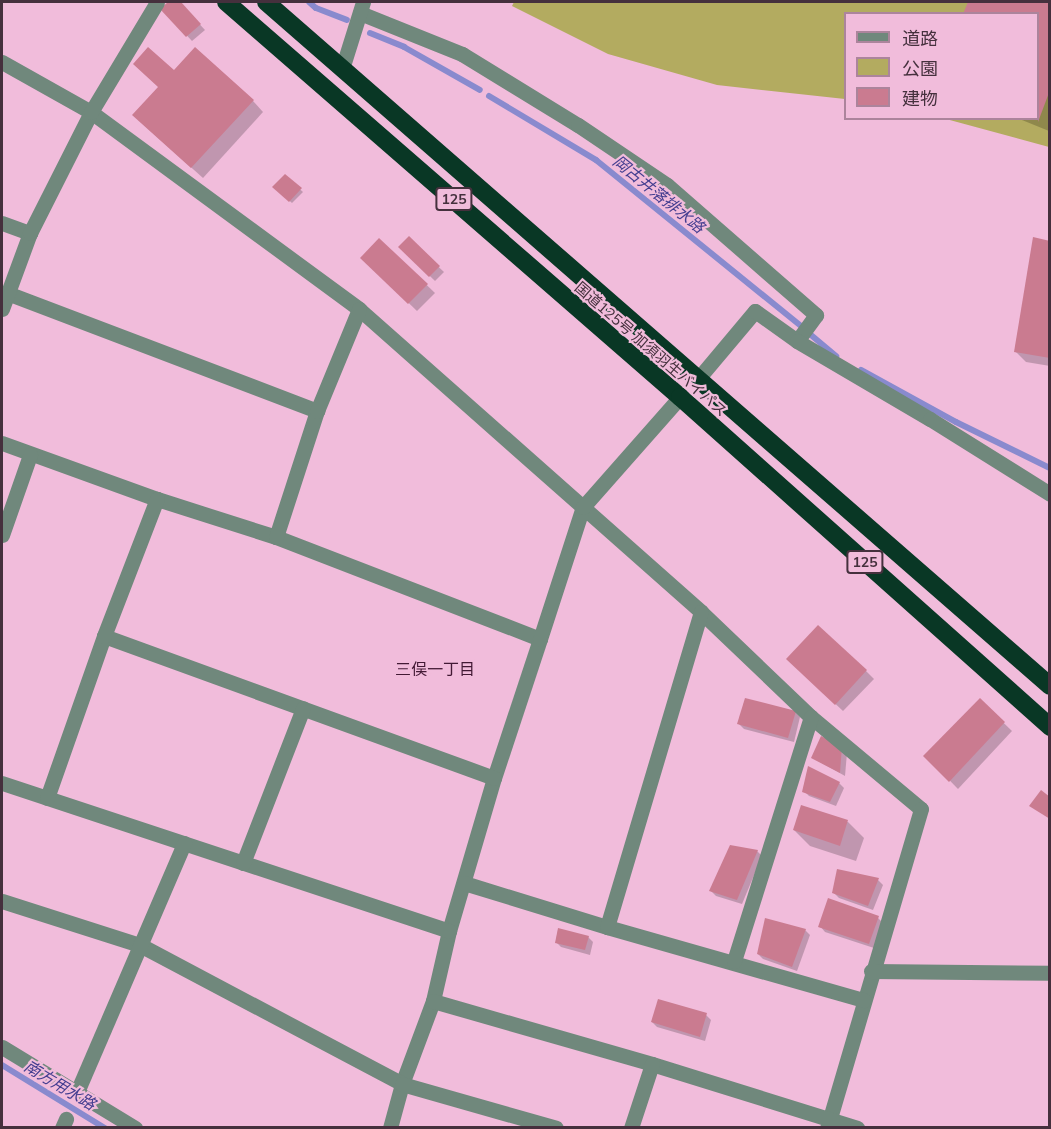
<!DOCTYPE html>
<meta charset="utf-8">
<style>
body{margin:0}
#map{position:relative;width:1051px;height:1129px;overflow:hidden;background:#f1bcdb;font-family:Mulish,"Noto Sans JP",sans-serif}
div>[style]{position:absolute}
.green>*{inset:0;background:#b3ab60}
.shadow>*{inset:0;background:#0003}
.stream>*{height:6px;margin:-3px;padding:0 3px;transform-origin:3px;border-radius:3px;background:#898ace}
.building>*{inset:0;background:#ca7b90}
.minor>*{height:15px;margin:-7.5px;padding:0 7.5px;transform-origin:7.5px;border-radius:7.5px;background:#70887c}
.highway>*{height:18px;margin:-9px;padding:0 9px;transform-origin:9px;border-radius:9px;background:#093725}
span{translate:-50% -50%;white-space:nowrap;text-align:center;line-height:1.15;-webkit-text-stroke:4.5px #f1bcdb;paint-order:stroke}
.shield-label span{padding:2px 4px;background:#f1bcdb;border:2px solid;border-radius:4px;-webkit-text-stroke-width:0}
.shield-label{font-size:14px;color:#45303d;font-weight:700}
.street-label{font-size:15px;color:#45303d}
.water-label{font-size:16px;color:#443e90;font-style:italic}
.neighbourhood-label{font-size:16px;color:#421934}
.frame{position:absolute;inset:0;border:3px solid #45303d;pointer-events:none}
.legend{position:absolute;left:844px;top:12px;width:195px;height:108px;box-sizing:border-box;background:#f1bcdb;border:2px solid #ac849c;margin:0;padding:8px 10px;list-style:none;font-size:18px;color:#45303d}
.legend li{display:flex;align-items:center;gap:12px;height:30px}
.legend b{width:30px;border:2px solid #ac849c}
</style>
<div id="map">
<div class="green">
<div style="clip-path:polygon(514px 2px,1049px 2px,1049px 147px,946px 119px,1038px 118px,1038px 14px,846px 14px,845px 99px,717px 85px,608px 54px,512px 6px)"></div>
</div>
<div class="shadow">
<div style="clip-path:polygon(170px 2px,179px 2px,205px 30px,192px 41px,162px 9px)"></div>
<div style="clip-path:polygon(969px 2px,1050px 2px,1049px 131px,1017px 118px,1038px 118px,1038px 14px,965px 14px)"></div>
<div style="clip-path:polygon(174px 72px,253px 101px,263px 112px,203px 178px,145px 126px)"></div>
<div style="clip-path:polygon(285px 176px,303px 192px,292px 203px,274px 187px)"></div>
<div style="clip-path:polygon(409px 239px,444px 272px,435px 281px,400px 247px)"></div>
<div style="clip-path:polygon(380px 240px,435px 293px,417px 311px,362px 258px)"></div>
<div style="clip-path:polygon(1050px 242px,1050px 366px,1026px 362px,1015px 351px)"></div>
<div style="clip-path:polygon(796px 667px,866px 671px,874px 679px,843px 711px)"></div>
<div style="clip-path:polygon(980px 700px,1012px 731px,958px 789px,926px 756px)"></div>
<div style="clip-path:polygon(795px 712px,800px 717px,794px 742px,744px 729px,738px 723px)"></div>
<div style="clip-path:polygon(822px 738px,847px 753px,845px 776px,813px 758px)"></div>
<div style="clip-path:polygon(839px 783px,844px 788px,836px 806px,809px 796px,804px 791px)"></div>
<div style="clip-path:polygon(802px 807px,848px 822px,864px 838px,856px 861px,810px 846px,794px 830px)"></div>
<div style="clip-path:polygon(757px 851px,762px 856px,742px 904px,716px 896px,711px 891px)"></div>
<div style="clip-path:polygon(878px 880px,883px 885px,873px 910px,839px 898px,834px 893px)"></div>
<div style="clip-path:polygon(878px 918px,883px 923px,874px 948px,825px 932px,820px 926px)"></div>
<div style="clip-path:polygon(805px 930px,810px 935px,797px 971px,763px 959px,758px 954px)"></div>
<div style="clip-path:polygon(588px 937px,593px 942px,590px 955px,561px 947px,556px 942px)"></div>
<div style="clip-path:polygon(706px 1015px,711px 1020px,705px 1041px,657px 1027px,652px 1022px)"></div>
</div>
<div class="stream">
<div style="left:309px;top:2px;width:9px;rotate:41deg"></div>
<div style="left:316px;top:8px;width:33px;rotate:21deg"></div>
<div style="left:370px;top:33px;width:37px;rotate:22deg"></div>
<div style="left:404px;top:47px;width:87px;rotate:29.5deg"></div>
<div style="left:489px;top:96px;width:125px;rotate:30.9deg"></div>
<div style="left:596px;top:160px;width:265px;rotate:39deg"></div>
<div style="left:811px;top:335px;width:33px;rotate:40deg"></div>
<div style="left:861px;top:370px;width:108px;rotate:28.7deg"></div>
<div style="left:956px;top:422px;width:105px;rotate:26.1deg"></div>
<div style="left:2px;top:1065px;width:121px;rotate:31.5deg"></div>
</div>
<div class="building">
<div style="clip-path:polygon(168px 2px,181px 2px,201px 24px,186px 37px,160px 9px)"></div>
<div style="clip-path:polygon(968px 2px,1050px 2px,1050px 90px,1038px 122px,1038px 14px,963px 14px)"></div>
<div style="clip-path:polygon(148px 47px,174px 70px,195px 47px,254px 100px,191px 168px,132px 115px,158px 87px,133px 64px)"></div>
<div style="clip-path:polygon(285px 174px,302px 188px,289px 202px,272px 187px)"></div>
<div style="clip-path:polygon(409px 236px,440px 266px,429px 277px,398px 247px)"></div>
<div style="clip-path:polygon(1033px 237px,1050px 241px,1050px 358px,1014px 352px)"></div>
<div style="clip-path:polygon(379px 238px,428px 284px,408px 304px,360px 258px)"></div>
<div style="clip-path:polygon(818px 625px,867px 670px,835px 705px,786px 659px)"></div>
<div style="clip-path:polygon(745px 698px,796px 711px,788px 738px,737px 724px)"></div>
<div style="clip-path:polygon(980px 698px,1005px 722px,949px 782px,923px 756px)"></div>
<div style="clip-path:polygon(821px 736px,842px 746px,840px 773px,811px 758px)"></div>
<div style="clip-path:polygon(808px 766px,840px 782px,830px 802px,802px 792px)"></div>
<div style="clip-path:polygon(1041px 790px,1050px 797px,1050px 819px,1029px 806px)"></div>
<div style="clip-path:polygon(801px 805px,848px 820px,840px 846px,793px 830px)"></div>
<div style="clip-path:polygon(730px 845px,758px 850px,737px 900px,709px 891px)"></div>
<div style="clip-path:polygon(837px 869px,879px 878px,868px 906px,832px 893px)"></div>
<div style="clip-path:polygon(828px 898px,879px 916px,869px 944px,818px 927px)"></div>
<div style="clip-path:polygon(765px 918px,806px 929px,792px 967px,757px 954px)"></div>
<div style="clip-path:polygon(558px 928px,589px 936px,585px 950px,555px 943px)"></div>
<div style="clip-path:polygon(658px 999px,707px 1013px,700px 1037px,651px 1022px)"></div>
</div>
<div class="minor">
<div style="left:360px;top:13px;width:110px;rotate:21.9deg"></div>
<div style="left:462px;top:54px;width:136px;rotate:31.5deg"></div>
<div style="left:578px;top:125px;width:107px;rotate:34deg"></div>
<div style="left:667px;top:185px;width:198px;rotate:41.1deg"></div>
<div style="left:816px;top:315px;width:32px;rotate:126deg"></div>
<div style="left:2px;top:62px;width:102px;rotate:29.3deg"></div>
<div style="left:91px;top:112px;width:333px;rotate:36.3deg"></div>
<div style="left:359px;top:309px;width:457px;rotate:41.5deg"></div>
<div style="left:701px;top:612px;width:152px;rotate:43.7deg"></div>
<div style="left:811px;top:717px;width:143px;rotate:39.9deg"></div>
<div style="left:921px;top:809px;width:333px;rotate:106.4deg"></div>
<div style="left:342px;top:69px;width:70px;rotate:-72.6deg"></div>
<div style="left:2px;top:223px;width:30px;rotate:20deg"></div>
<div style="left:7px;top:293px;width:332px;rotate:20.8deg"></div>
<div style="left:2px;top:309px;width:81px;rotate:-69.8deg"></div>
<div style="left:30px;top:233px;width:136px;rotate:-63.2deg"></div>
<div style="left:91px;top:112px;width:128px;rotate:-59deg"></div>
<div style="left:697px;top:380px;width:90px;rotate:-50deg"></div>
<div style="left:755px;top:311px;width:52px;rotate:35.5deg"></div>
<div style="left:797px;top:341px;width:154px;rotate:30.4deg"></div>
<div style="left:930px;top:419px;width:142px;rotate:32deg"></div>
<div style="left:2px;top:443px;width:165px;rotate:19.9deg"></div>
<div style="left:157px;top:499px;width:125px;rotate:17.7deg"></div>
<div style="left:276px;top:537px;width:283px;rotate:21.1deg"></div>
<div style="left:540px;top:639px;width:146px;rotate:108.3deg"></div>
<div style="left:494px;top:778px;width:159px;rotate:106.4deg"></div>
<div style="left:449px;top:931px;width:72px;rotate:102.9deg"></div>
<div style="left:433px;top:1001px;width:89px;rotate:110.5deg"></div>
<div style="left:402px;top:1084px;width:46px;rotate:105.3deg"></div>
<div style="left:2px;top:535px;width:85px;rotate:-70.7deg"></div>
<div style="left:276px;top:537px;width:133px;rotate:-72deg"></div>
<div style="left:317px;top:411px;width:110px;rotate:-67.6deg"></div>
<div style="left:104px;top:636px;width:415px;rotate:20deg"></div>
<div style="left:540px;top:639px;width:139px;rotate:-72deg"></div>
<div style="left:583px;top:507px;width:147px;rotate:-48.6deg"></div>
<div style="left:2px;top:783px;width:471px;rotate:18.3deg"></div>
<div style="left:47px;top:798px;width:172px;rotate:-70.6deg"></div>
<div style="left:104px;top:636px;width:147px;rotate:-68.9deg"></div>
<div style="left:243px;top:863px;width:166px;rotate:-68.8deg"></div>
<div style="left:464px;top:883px;width:150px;rotate:17.1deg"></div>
<div style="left:607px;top:927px;width:267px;rotate:15.9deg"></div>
<div style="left:2px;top:901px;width:145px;rotate:17.7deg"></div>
<div style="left:140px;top:945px;width:297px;rotate:27.9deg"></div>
<div style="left:402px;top:1084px;width:160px;rotate:15.9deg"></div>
<div style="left:607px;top:927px;width:329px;rotate:-73.4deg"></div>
<div style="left:734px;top:961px;width:256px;rotate:-72.5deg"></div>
<div style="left:871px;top:971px;width:179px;rotate:0.6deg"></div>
<div style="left:433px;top:1001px;width:228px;rotate:16deg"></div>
<div style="left:652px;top:1064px;width:215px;rotate:17.3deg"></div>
<div style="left:2px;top:1047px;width:156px;rotate:31.3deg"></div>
<div style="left:77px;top:1092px;width:271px;rotate:-66.7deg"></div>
<div style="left:62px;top:1128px;width:10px;rotate:-66deg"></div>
<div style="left:631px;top:1128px;width:67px;rotate:-71.8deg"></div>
</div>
<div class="highway">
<div style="left:226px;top:2px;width:602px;rotate:41.02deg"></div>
<div style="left:680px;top:397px;width:496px;rotate:41.7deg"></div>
<div style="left:266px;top:2px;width:1040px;rotate:41.1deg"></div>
</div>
<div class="shield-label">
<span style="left:454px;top:199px">125</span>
<span style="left:865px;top:562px">125</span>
</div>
<div class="street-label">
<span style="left:651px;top:349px;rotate:41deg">国道125号 加須羽生バイパス</span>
</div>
<div class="water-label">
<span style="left:659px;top:194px;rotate:39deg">岡古井落排水路</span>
<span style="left:60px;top:1085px;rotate:31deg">南方用水路</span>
</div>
<div class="neighbourhood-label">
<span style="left:435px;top:669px">三俣一丁目</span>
</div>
<div class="frame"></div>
<ul class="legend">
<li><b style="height:8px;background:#70887c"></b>道路</li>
<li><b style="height:16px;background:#b3ab60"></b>公園</li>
<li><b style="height:16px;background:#ca7b90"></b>建物</li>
</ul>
</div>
